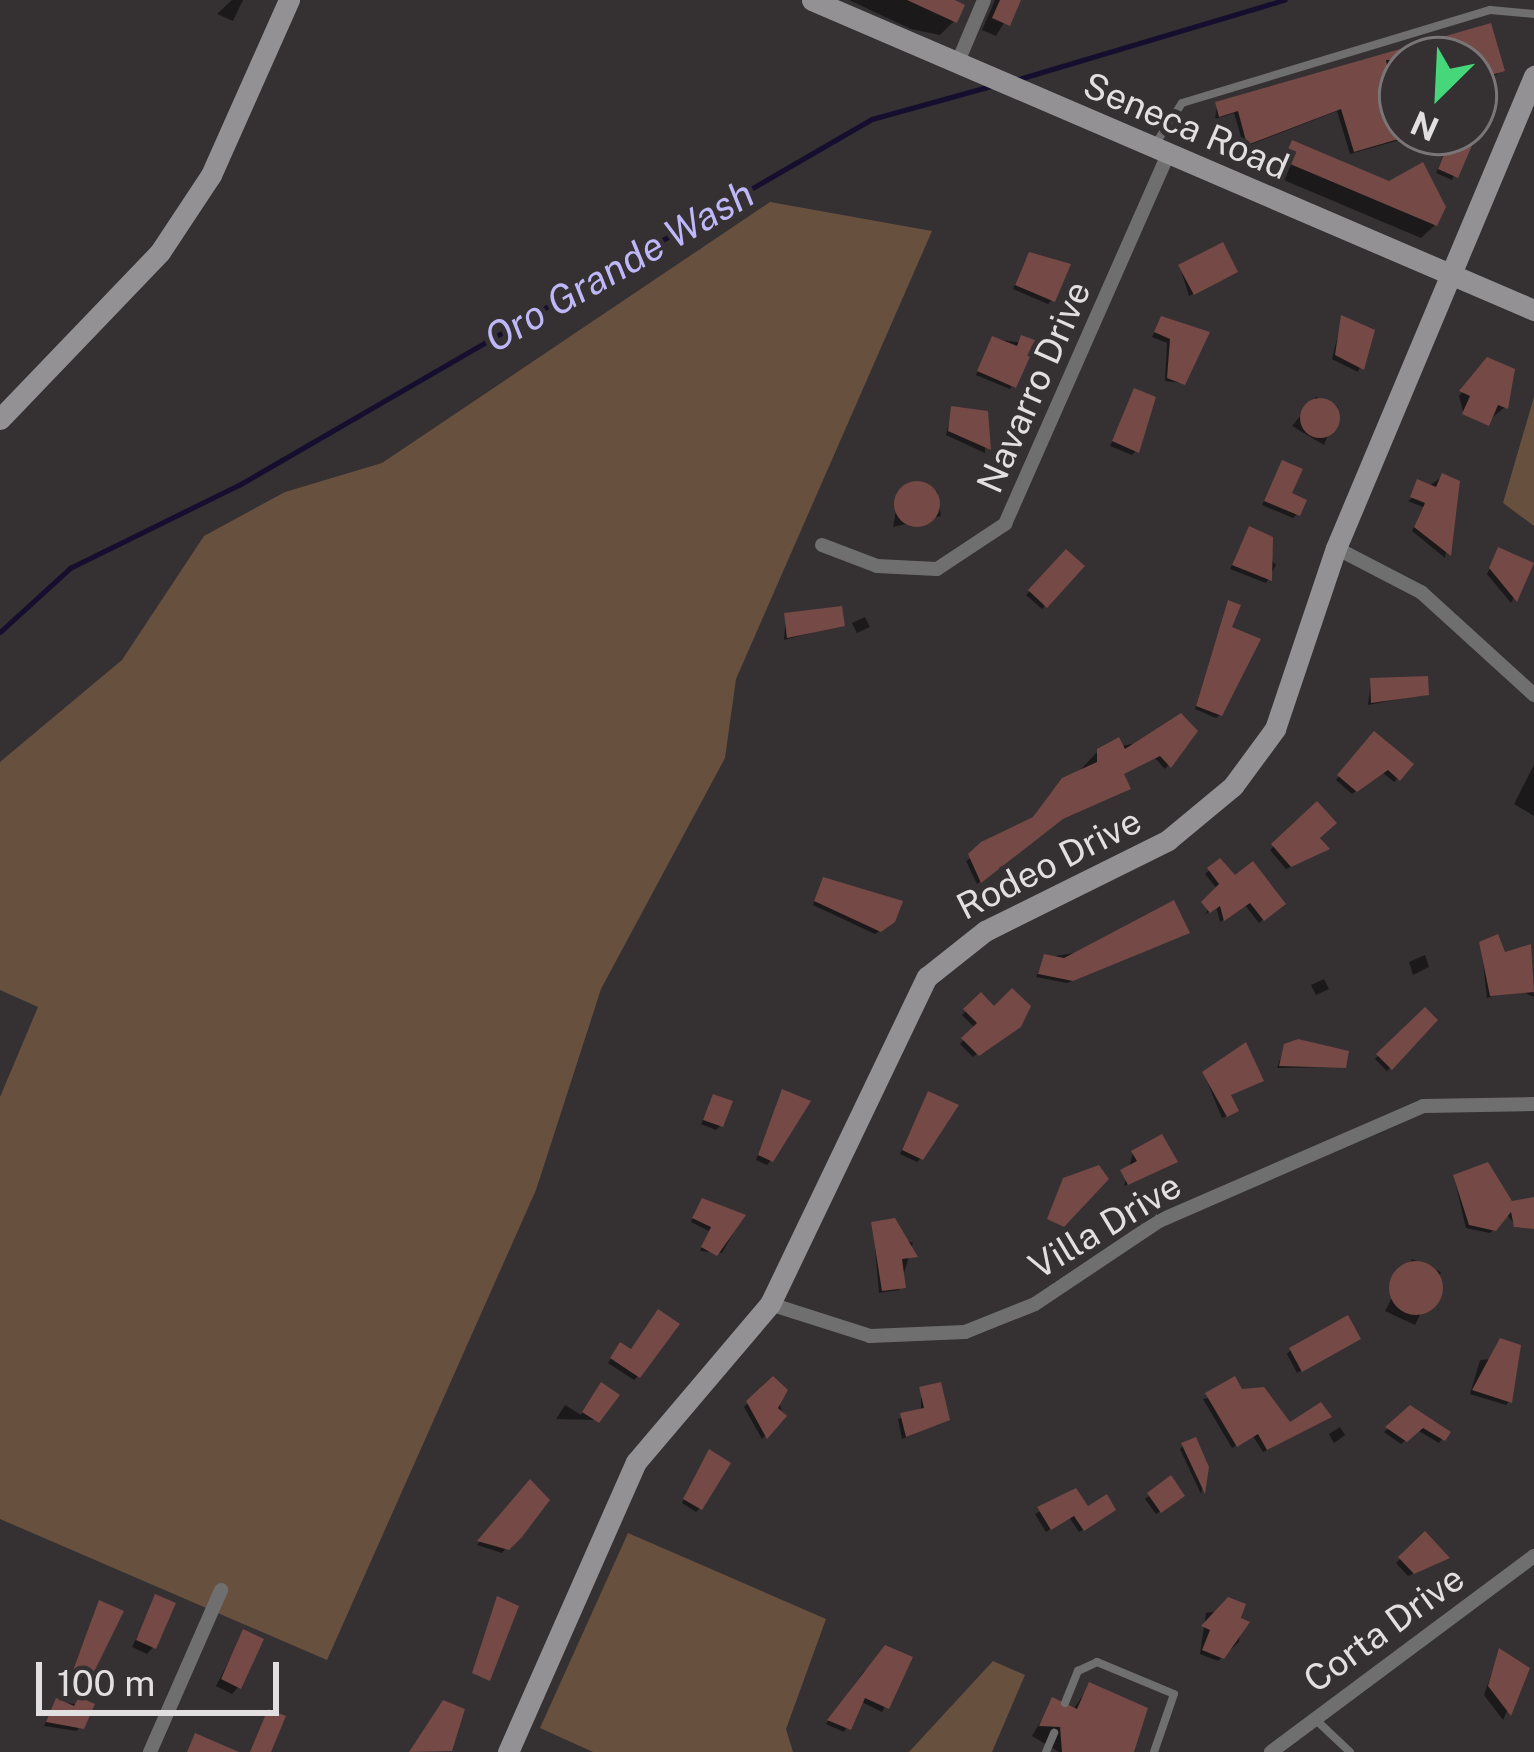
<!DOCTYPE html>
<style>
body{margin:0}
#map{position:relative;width:1534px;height:1752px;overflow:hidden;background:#353032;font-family:"Public Sans",sans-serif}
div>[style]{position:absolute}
.green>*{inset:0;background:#68503f}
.shadow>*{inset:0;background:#0007}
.stream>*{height:4.5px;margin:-2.25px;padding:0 2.25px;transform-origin:2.25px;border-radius:2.25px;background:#150e2e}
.building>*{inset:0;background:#754946}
.round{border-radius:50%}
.lane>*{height:8px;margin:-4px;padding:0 4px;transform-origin:4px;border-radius:4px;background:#706f70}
.street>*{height:14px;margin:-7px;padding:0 7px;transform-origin:7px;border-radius:7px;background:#706f70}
.secondary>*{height:21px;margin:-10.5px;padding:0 10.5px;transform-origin:10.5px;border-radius:10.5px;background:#939194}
span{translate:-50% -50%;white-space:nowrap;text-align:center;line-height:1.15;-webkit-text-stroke:10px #353032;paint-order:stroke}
.street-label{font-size:36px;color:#e2dfe0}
.water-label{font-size:39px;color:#beb7f8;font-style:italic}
.north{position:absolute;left:1378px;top:36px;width:120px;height:120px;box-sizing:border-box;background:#353032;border:3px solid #7a7678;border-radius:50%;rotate:204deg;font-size:33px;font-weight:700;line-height:48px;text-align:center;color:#e2dfe0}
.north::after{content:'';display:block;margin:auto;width:42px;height:54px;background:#45d77a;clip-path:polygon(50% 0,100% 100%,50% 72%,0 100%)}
.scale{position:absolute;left:36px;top:1662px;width:243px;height:54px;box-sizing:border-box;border:6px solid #e2dfe0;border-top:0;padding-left:15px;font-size:36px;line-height:42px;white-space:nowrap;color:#e2dfe0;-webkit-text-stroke:9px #353032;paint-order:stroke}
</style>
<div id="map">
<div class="green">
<div style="clip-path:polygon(770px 202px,932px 231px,736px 679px,725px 758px,601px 989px,536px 1190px,327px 1660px,0 1519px,0 1097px,38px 1007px,0 990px,0 762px,122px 660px,204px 536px,285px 492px,382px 463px)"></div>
<div style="clip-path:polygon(1534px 397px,1534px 526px,1503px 503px)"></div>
<div style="clip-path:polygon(628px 1533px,826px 1619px,786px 1729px,793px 1752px,593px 1752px,540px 1728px)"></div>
<div style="clip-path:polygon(993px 1661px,1025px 1675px,992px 1752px,909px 1752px)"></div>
</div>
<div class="shadow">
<div style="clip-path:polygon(232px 0,243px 0,233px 21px,217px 14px)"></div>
<div style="clip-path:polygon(849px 0,948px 0,954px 21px,940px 35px,911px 29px)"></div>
<div style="clip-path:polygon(995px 0,1018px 0,996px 36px,982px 30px)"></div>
<div style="clip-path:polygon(1489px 27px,1498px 74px,1474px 81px,1474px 60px,1402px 60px,1402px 132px,1428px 132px,1350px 154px,1337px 111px,1244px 147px,1234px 113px,1215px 119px,1217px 105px)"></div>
<div style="clip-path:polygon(1453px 132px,1474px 132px,1452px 180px,1436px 173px)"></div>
<div style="clip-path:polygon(1293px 143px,1435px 225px,1421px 238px,1272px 175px)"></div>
<div style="clip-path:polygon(1026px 259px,1052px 300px,1048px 304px,1013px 289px)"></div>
<div style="clip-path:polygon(1180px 267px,1231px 275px,1189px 296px)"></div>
<div style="clip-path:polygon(1342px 318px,1372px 332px,1358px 372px,1332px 359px)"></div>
<div style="clip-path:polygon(1162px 319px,1206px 334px,1182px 383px,1165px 381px,1167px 343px,1152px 337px)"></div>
<div style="clip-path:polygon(993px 339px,1032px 344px,1010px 389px,976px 375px)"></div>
<div style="clip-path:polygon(1488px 361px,1505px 407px,1487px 422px,1463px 411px,1459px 396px)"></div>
<div style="clip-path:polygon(1135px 392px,1136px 451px,1132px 455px,1110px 446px)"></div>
<div style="clip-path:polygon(1316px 397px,1338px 407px,1324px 445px,1292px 426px)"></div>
<div style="clip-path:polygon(952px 410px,985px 414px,985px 453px,946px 435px)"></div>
<div style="clip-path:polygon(1282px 464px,1297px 514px,1293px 518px,1262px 505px)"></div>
<div style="clip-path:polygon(1443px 476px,1457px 483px,1445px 558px,1412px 531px,1423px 507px,1408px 501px)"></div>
<div style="clip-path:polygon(900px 489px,937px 491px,941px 516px,893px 527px)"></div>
<div style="clip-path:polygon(1246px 534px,1276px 565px,1266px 583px,1230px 569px)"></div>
<div style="clip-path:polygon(1499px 551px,1530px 564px,1511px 603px,1487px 574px)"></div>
<div style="clip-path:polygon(1067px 553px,1081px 566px,1042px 609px,1026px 595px)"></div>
<div style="clip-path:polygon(1228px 603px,1220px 715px,1216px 718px,1195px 709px)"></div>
<div style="clip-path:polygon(786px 616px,841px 625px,784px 640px)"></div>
<div style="clip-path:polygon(865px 617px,870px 627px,857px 633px,852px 623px)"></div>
<div style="clip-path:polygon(1371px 681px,1426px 694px,1368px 705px)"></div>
<div style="clip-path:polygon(1194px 731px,1165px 769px,1155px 758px,1121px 775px,1124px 792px,1056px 822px,977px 884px,966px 861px,1034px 820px,1098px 751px)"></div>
<div style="clip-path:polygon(1374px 735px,1410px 765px,1394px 782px,1382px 772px,1352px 794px,1336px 780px)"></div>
<div style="clip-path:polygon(1534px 765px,1534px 816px,1514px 804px)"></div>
<div style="clip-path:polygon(1317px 805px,1322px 852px,1286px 869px,1270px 850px)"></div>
<div style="clip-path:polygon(1220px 862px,1234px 879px,1282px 903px,1259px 923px,1245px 905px,1220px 922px,1216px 906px,1205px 915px,1218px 890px,1205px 874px)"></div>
<div style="clip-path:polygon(820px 885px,887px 925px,875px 934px,813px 905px)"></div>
<div style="clip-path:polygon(1186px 933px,1067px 983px,1036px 977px,1045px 958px)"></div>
<div style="clip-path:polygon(1481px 944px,1503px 955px,1529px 948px,1534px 997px,1514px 988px,1487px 998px)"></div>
<div style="clip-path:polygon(1425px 955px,1429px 967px,1413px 975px,1409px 962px)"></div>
<div style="clip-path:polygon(1324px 979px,1329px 989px,1316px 995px,1311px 985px)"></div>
<div style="clip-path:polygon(981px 997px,994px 1010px,1027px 1007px,973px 1057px,960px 1044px,975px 1028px,962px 1015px)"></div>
<div style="clip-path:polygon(1425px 1011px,1434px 1020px,1387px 1071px,1375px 1059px)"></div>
<div style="clip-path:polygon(1285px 1046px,1343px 1067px,1277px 1068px)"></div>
<div style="clip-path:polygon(1204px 1074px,1228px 1096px,1232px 1114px,1222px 1118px)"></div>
<div style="clip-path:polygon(783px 1092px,771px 1160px,767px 1165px,756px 1160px)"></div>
<div style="clip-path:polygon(714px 1097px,720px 1126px,716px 1130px,701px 1124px)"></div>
<div style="clip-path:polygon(925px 1099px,921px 1158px,917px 1162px,900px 1154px)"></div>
<div style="clip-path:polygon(1133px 1153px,1171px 1164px,1124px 1186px)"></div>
<div style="clip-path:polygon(1454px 1177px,1510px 1204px,1534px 1200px,1534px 1224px,1517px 1228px,1506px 1213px,1490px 1233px,1466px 1228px)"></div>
<div style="clip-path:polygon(699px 1205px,742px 1217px,722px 1253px,700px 1251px,709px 1231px,691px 1222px)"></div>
<div style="clip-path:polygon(873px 1225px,913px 1243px,899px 1290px,879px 1293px)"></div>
<div style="clip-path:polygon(1412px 1259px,1441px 1272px,1415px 1325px,1385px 1311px)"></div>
<div style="clip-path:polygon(1354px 1342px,1297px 1373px,1287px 1354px,1291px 1350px)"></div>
<div style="clip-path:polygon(617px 1350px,638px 1376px,634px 1380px,608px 1363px)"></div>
<div style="clip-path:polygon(1492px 1359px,1509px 1401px,1506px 1405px,1470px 1394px,1480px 1360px)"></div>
<div style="clip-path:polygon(773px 1380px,783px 1416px,762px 1439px,744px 1407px)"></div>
<div style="clip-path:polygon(597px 1389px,595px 1420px,556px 1419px,565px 1405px,581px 1415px)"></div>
<div style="clip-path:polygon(921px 1390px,946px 1419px,902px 1439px,898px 1419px,921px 1411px)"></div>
<div style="clip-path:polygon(1241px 1392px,1290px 1426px,1324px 1420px,1263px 1452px,1253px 1436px,1232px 1448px,1203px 1399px)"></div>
<div style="clip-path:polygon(1411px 1409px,1442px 1439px,1439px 1443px,1417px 1430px,1401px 1444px,1384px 1432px)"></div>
<div style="clip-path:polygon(1340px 1427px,1345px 1435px,1334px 1443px,1329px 1434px)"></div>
<div style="clip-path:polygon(1183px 1446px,1206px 1468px,1201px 1494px,1180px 1449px)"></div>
<div style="clip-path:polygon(706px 1457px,700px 1508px,696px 1512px,682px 1503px)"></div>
<div style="clip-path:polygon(1171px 1480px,1178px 1499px,1156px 1514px,1145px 1499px)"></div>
<div style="clip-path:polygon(530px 1483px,546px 1500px,502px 1553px,477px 1545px)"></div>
<div style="clip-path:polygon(1075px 1492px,1087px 1510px,1109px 1513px,1079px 1532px,1069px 1517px,1046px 1532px,1035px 1514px)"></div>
<div style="clip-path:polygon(1425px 1536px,1446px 1558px,1408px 1576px,1396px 1563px)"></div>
<div style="clip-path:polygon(156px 1598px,153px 1647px,147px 1654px,132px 1647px)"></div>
<div style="clip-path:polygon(99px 1603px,88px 1677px,84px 1680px,71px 1674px)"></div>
<div style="clip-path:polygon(1243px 1607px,1239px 1642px,1218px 1661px,1200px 1654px,1206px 1613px)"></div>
<div style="clip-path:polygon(244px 1632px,238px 1687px,232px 1694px,216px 1686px)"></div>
<div style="clip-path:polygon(1499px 1652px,1526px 1669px,1503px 1720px,1484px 1695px)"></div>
<div style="clip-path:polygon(909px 1658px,882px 1712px,860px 1701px,844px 1732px,826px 1724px,864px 1671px)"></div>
<div style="clip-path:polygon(1090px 1685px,1128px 1752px,1059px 1752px,1032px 1736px,1053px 1701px,1073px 1710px)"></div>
<div style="clip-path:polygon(57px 1701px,90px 1707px,77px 1731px,44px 1726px)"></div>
</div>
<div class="stream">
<div style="left:1019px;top:79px;width:277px;rotate:-16.6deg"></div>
<div style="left:0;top:632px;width:95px;rotate:-42.4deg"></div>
<div style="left:70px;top:568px;width:188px;rotate:-26.2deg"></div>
<div style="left:239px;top:485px;width:731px;rotate:-30.04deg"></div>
<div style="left:872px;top:119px;width:123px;rotate:-15.5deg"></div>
</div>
<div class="building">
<div style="clip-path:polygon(907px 0,955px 0,965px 5px,957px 23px)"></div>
<div style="clip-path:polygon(1000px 0,1021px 0,1010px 26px,992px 18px)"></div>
<div style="clip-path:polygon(1491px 23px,1505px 71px,1474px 80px,1474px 60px,1386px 60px,1402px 138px,1354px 152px,1341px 109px,1247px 145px,1238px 111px,1219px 117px,1215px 102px)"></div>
<div style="clip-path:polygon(1474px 85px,1494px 94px,1458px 178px,1438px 169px,1453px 132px,1474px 132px)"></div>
<div style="clip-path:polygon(1292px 140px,1389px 181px,1423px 162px,1446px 207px,1437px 226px,1283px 161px)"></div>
<div style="clip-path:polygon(1223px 242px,1238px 272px,1194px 295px,1178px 265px)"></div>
<div style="clip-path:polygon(1029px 252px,1071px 264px,1055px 302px,1015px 285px)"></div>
<div style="clip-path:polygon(1341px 315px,1375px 330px,1364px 370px,1335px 355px)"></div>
<div style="clip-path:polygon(1161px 316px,1210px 332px,1185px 385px,1167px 378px,1170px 339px,1154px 332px)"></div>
<div style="clip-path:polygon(1021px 335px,1037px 341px,1016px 388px,977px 371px,992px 336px,1017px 346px)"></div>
<div style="clip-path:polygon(1487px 357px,1515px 369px,1508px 409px,1498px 405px,1489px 426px,1462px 414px,1470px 396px,1459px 391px)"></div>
<div style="clip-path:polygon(1134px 388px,1156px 397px,1139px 453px,1112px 441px)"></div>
<div class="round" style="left:1300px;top:398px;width:40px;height:40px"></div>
<div style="clip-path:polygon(951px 406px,988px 411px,991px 450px,948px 431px)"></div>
<div style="clip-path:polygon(1282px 460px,1303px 469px,1292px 493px,1307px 500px,1300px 516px,1264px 501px)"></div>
<div style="clip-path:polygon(1442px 473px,1460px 481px,1451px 556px,1414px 527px,1425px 503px,1410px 497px,1417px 479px,1436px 487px)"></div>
<div class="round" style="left:894px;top:481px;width:46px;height:46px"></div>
<div style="clip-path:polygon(1249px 526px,1273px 537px,1272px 581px,1232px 565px)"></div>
<div style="clip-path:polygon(1498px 547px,1534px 563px,1517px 602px,1489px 568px)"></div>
<div style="clip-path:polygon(1066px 549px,1085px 566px,1047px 608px,1028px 590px)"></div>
<div style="clip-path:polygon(1228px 600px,1241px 605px,1232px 627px,1261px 639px,1222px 716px,1196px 706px)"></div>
<div style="clip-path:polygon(842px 606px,845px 626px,787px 638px,784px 613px)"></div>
<div style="clip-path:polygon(1428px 676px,1429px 695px,1371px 703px,1370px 678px)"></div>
<div style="clip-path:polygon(1181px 713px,1198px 731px,1171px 768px,1160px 756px,1124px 774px,1131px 789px,1063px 819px,981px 883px,968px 854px,981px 842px,1033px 817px,1062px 778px,1097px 762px,1097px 749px,1119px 737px,1125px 749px)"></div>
<div style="clip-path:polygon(1374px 731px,1414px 764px,1400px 781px,1388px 770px,1357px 792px,1337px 775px)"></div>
<div style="clip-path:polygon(1317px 801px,1337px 823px,1320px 838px,1330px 849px,1291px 867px,1271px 844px)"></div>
<div style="clip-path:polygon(1220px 858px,1235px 875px,1253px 861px,1286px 904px,1264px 921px,1250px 903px,1224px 921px,1220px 906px,1210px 913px,1201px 902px,1219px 884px,1207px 868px)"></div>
<div style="clip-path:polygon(823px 877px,903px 901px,895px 922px,881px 932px,814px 901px)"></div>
<div style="clip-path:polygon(1174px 900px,1190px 933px,1073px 981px,1038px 974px,1044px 954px,1064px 958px)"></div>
<div style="clip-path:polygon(1498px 934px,1505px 952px,1531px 944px,1534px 992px,1490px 996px,1479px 942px)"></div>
<div style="clip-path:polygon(1012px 988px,1031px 1006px,1021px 1027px,979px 1056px,961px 1038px,977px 1023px,963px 1009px,981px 992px,994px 1006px)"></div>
<div style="clip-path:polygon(1425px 1007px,1438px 1020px,1392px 1070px,1376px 1054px)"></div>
<div style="clip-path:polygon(1298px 1039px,1349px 1051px,1346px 1068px,1279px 1066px,1284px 1044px)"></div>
<div style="clip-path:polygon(1246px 1042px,1264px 1081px,1231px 1095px,1239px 1111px,1227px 1117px,1202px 1072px)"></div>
<div style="clip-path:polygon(782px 1089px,811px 1101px,773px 1162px,758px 1155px)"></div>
<div style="clip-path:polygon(928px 1091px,959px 1105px,923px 1160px,902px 1150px)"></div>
<div style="clip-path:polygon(713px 1094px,733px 1101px,723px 1127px,703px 1120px)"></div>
<div style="clip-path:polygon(1162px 1134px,1178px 1162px,1128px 1185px,1120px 1170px,1137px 1161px,1131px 1151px)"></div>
<div style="clip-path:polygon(1488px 1162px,1512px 1201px,1534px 1197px,1534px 1229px,1514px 1227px,1511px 1212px,1496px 1231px,1469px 1225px,1453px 1175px)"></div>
<div style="clip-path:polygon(1099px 1165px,1109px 1179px,1064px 1227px,1047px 1219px,1063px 1178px)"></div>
<div style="clip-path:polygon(702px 1198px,746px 1215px,717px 1256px,701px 1247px,711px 1227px,692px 1218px)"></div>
<div style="clip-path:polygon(895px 1218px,918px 1257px,902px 1259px,906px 1288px,882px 1291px,871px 1222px)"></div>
<div class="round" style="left:1389px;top:1261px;width:54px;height:54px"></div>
<div style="clip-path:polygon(658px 1309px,680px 1324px,640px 1378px,610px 1358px,620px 1342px,631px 1349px)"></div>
<div style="clip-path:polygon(1348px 1315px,1361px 1339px,1302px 1372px,1289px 1348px)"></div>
<div style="clip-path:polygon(1500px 1338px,1521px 1345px,1512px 1403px,1472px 1390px)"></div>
<div style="clip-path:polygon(773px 1376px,788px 1390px,778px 1408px,787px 1416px,767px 1439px,746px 1401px)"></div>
<div style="clip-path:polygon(1235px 1376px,1242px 1389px,1264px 1387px,1290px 1422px,1321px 1402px,1332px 1417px,1267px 1450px,1258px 1434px,1237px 1447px,1205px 1393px)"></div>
<div style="clip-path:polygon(601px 1382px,620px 1395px,599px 1423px,582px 1412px)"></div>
<div style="clip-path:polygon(941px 1382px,950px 1420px,906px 1437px,900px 1413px,924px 1408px,919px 1387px)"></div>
<div style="clip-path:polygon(1410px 1405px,1451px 1432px,1445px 1441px,1423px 1428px,1407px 1442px,1385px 1427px)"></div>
<div style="clip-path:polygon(1196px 1437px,1209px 1467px,1205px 1494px,1181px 1443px)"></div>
<div style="clip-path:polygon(709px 1449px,731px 1463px,702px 1510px,683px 1499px)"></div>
<div style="clip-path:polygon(1171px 1475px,1185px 1496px,1161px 1513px,1147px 1493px)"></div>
<div style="clip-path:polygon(530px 1479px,550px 1500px,522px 1537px,509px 1550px,477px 1541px)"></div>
<div style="clip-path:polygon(1076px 1488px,1088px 1506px,1107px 1494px,1116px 1510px,1084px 1531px,1074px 1516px,1051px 1530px,1037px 1507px)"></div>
<div style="clip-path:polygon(1425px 1531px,1450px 1558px,1414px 1574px,1398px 1557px)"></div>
<div style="clip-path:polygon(155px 1594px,176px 1603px,156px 1649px,136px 1640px)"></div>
<div style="clip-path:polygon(497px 1596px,519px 1606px,490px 1681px,472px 1673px)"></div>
<div style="clip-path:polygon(1228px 1597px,1246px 1604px,1241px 1618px,1250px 1622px,1224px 1659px,1202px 1650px,1210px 1630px,1201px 1626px)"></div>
<div style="clip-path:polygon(99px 1600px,124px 1611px,91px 1678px,73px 1670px)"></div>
<div style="clip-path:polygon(243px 1629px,264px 1639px,241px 1689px,221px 1679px)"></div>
<div style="clip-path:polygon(885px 1645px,913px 1657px,889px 1709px,865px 1698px,851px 1730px,827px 1720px)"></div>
<div style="clip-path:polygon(1499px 1648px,1530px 1668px,1511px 1716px,1488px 1686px)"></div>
<div style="clip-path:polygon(1089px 1682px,1148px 1708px,1134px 1752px,1062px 1752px,1060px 1727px,1039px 1726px,1052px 1697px,1077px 1709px)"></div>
<div style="clip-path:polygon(79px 1697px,95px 1704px,84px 1729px,46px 1722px,56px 1698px,74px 1706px)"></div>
<div style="clip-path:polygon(443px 1700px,465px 1709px,452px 1751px,409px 1752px)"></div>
<div style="clip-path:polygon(268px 1709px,286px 1716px,271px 1752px,250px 1752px)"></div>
<div style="clip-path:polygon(195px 1733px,239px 1752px,187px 1752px)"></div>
</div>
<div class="lane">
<div style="left:1154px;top:146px;width:51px;rotate:-56.9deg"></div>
<div style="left:1182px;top:103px;width:322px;rotate:-16.8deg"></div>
<div style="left:1490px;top:10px;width:44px;rotate:5.2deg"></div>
<div style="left:1065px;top:1703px;width:35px;rotate:-68deg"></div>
<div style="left:1078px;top:1671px;width:21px;rotate:-25deg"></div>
<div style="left:1097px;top:1662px;width:83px;rotate:22.6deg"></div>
<div style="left:1174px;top:1694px;width:61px;rotate:109deg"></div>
<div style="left:1315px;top:1719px;width:48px;rotate:43.3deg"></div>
<div style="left:1046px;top:1752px;width:21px;rotate:-67deg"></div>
</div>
<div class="street">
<div style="left:957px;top:64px;width:69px;rotate:-67.1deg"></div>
<div style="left:822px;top:545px;width:59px;rotate:20.9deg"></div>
<div style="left:877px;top:566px;width:60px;rotate:2.9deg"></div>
<div style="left:937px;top:569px;width:82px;rotate:-33.5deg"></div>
<div style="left:1005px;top:524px;width:404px;rotate:-66.2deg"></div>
<div style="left:1336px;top:548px;width:96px;rotate:27.4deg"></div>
<div style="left:1421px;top:592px;width:153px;rotate:42.3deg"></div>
<div style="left:770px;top:1304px;width:105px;rotate:17.7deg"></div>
<div style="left:870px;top:1336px;width:95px;rotate:-2.4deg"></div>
<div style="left:965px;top:1332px;width:75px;rotate:-21.8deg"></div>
<div style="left:1035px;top:1304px;width:149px;rotate:-33.8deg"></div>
<div style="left:1159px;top:1221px;width:288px;rotate:-23.5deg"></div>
<div style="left:1423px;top:1106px;width:111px;rotate:-1deg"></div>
<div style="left:150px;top:1752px;width:177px;rotate:-66.3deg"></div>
<div style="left:1271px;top:1752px;width:328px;rotate:-36.7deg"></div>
</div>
<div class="secondary">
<div style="left:812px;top:0;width:786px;rotate:23.24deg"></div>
<div style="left:0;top:419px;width:231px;rotate:-46.2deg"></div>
<div style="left:160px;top:252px;width:92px;rotate:-56.5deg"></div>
<div style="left:211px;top:175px;width:192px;rotate:-66deg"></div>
<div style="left:508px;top:1752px;width:317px;rotate:-66.2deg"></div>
<div style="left:636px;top:1462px;width:207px;rotate:-49.7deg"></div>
<div style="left:770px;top:1304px;width:363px;rotate:-64.4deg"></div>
<div style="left:927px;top:977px;width:74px;rotate:-38.4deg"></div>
<div style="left:985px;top:931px;width:204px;rotate:-26.4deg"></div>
<div style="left:1168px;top:840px;width:85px;rotate:-39.7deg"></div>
<div style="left:1233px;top:786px;width:71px;rotate:-53.6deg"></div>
<div style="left:1275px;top:729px;width:191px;rotate:-71.4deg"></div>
<div style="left:1336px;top:548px;width:512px;rotate:-67.24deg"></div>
</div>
<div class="street-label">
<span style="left:1186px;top:126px;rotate:23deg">Seneca Road</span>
<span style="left:1034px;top:387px;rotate:-66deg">Navarro Drive</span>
<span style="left:1049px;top:864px;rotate:-27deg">Rodeo Drive</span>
<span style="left:1105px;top:1226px;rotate:-31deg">Villa Drive</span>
<span style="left:1384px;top:1629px;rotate:-36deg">Corta Drive</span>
</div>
<div class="water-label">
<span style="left:619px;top:266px;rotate:-30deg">Oro Grande Wash</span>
</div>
<div class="north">N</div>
<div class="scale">100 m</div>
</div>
